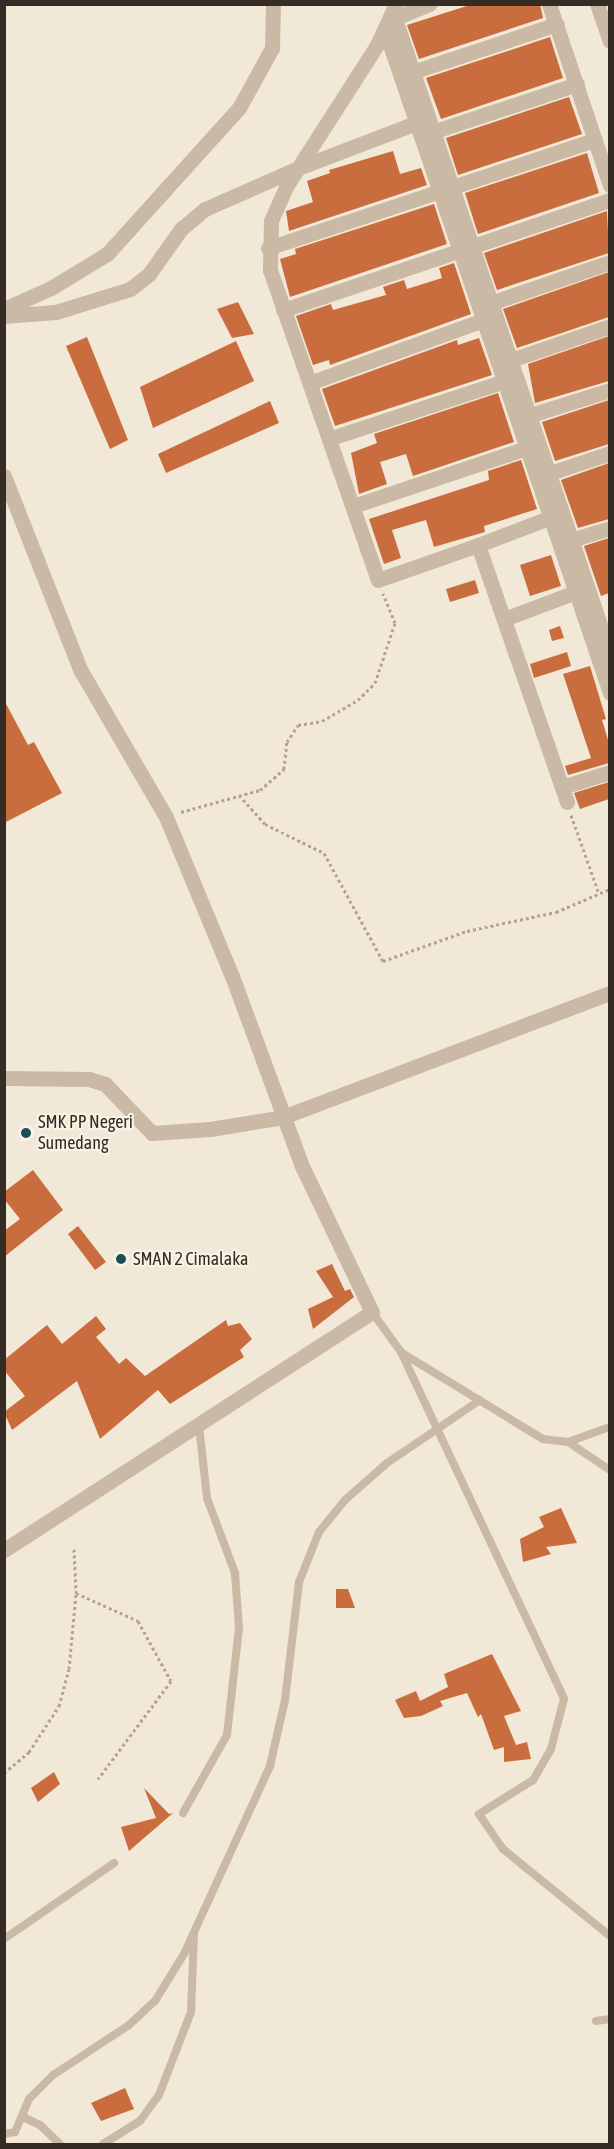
<!DOCTYPE html>
<html>
<head>
<meta charset="utf-8">
<style>
	body { margin:0 }
	#map { position:relative; width:614px; height:2149px; overflow:hidden; background:#f2e8d8; font-family:"Asap Condensed",sans-serif }
	div>[style] { position:absolute }
	[style*='--x'] { left:calc(var(--x)*1px); top:calc(var(--y)*1px); width:calc(var(--w)*1px); rotate:calc(var(--a)*1deg) }
	.building>* { inset:0; background:#ca6d3e }
	.path>* { height:3px; margin-top:-1.5px; transform-origin:0; background:repeating-linear-gradient(90deg,#b6a38e 0 3px,transparent 0 6px) }
	.service>* { height:8px; margin:-4px; padding:0 4px; transform-origin:4px; border-radius:4px; background:#cab9a4 }
	.minor>* { height:15px; margin:-7.5px; padding:0 7.5px; transform-origin:7.5px; border-radius:7.5px; background:#cab9a4 }
	.dots>* { width:16px; height:16px; translate:-50% -50%; box-sizing:border-box; border:3px solid #faf2e4; border-radius:50% }
	span { translate:-50% -50%; white-space:nowrap; text-align:center; line-height:1.15; -webkit-text-stroke:4.5px #faf2e4; paint-order:stroke }
	.poi-label { font-size:18px; color:#352c26 }
	.left { translate:0 -50%; text-align:left }
	.frame { position:absolute; inset:0; border:6px solid #352c26; pointer-events:none }
</style>
</head>
<body>
<div id="map">
	<div class="building">
		<i style="clip-path:polygon(473px 4px,540px 4px,543px 18px,419px 59px,407px 25px)"></i>
		<i style="clip-path:polygon(550px 37px,563px 78px,441px 119px,426px 78px)"></i>
		<i style="clip-path:polygon(569px 97px,582px 134px,458px 175px,446px 138px)"></i>
		<i style="clip-path:polygon(393px 151px,400px 174px,421px 168px,427px 185px,289px 231px,286px 211px,313px 202px,307px 181px,330px 173px,329px 170px)"></i>
		<i style="clip-path:polygon(587px 153px,599px 193px,478px 234px,465px 193px)"></i>
		<i style="clip-path:polygon(434px 204px,447px 244px,290px 297px,280px 259px,296px 254px,295px 249px)"></i>
		<i style="clip-path:polygon(607px 211px,609px 253px,497px 290px,484px 253px)"></i>
		<i style="clip-path:polygon(454px 263px,471px 314px,330px 365px,329px 360px,313px 365px,296px 316px,331px 304px,333px 310px,386px 295px,383px 287px,404px 280px,407px 289px,442px 278px,439px 268px)"></i>
		<i style="clip-path:polygon(609px 272px,609px 317px,517px 348px,503px 309px)"></i>
		<i style="clip-path:polygon(238px 302px,254px 334px,232px 338px,217px 309px)"></i>
		<i style="clip-path:polygon(609px 336px,609px 381px,535px 403px,528px 364px)"></i>
		<i style="clip-path:polygon(87px 337px,128px 440px,110px 449px,66px 346px)"></i>
		<i style="clip-path:polygon(479px 338px,492px 375px,335px 426px,322px 389px,457px 340px,458px 345px)"></i>
		<i style="clip-path:polygon(236px 341px,254px 381px,153px 428px,140px 387px)"></i>
		<i style="clip-path:polygon(498px 393px,514px 442px,413px 476px,406px 454px,380px 462px,387px 484px,359px 494px,351px 453px,377px 443px,374px 434px)"></i>
		<i style="clip-path:polygon(609px 400px,609px 444px,555px 461px,542px 422px)"></i>
		<i style="clip-path:polygon(270px 401px,279px 423px,166px 473px,158px 454px)"></i>
		<i style="clip-path:polygon(521px 460px,537px 509px,484px 526px,485px 532px,434px 547px,426px 520px,392px 530px,401px 558px,384px 564px,369px 519px,489px 480px,488px 471px)"></i>
		<i style="clip-path:polygon(609px 463px,609px 519px,578px 528px,561px 480px)"></i>
		<i style="clip-path:polygon(609px 538px,609px 593px,601px 596px,584px 546px)"></i>
		<i style="clip-path:polygon(551px 555px,561px 586px,530px 596px,520px 565px)"></i>
		<i style="clip-path:polygon(475px 580px,479px 593px,450px 602px,446px 589px)"></i>
		<i style="clip-path:polygon(560px 626px,564px 638px,552px 641px,549px 630px)"></i>
		<i style="clip-path:polygon(567px 652px,571px 666px,534px 678px,530px 664px)"></i>
		<i style="clip-path:polygon(590px 666px,606px 719px,602px 720px,609px 743px,609px 763px,568px 775px,565px 766px,591px 758px,563px 674px)"></i>
		<i style="clip-path:polygon(4px 700px,28px 745px,34px 742px,62px 793px,4px 823px)"></i>
		<i style="clip-path:polygon(609px 782px,609px 799px,580px 809px,574px 793px)"></i>
		<i style="clip-path:polygon(33px 1170px,63px 1210px,4px 1257px,4px 1231px,20px 1219px,4px 1199px,4px 1192px)"></i>
		<i style="clip-path:polygon(78px 1226px,106px 1262px,95px 1270px,68px 1234px)"></i>
		<i style="clip-path:polygon(332px 1264px,345px 1291px,350px 1289px,354px 1297px,313px 1329px,308px 1309px,333px 1297px,316px 1271px)"></i>
		<i style="clip-path:polygon(96px 1316px,106px 1329px,96px 1337px,119px 1364px,126px 1358px,145px 1376px,226px 1320px,228px 1326px,240px 1323px,252px 1339px,240px 1350px,244px 1357px,170px 1404px,158px 1390px,100px 1439px,77px 1381px,12px 1430px,4px 1412px,25px 1396px,4px 1370px,4px 1360px,47px 1325px,62px 1344px)"></i>
		<i style="clip-path:polygon(561px 1508px,577px 1543px,546px 1547px,551px 1554px,523px 1562px,520px 1539px,544px 1527px,539px 1517px)"></i>
		<i style="clip-path:polygon(336px 1589px,348px 1589px,355px 1608px,336px 1608px)"></i>
		<i style="clip-path:polygon(492px 1654px,521px 1711px,504px 1716px,516px 1745px,527px 1742px,531px 1759px,504px 1762px,504px 1747px,494px 1750px,481px 1714px,478px 1717px,467px 1693px,440px 1701px,443px 1706px,421px 1716px,404px 1718px,395px 1700px,416px 1691px,420px 1701px,448px 1687px,444px 1674px)"></i>
		<i style="clip-path:polygon(54px 1772px,60px 1784px,38px 1802px,31px 1788px)"></i>
		<i style="clip-path:polygon(144px 1788px,169px 1814px,173px 1813px,129px 1851px,121px 1827px,156px 1818px)"></i>
		<i style="clip-path:polygon(125px 2088px,134px 2109px,101px 2121px,91px 2103px)"></i>
	</div>
	<div class="path">
		<i style="--x:239;--y:795;--w:39;--a:48"></i>
		<i style="--x:265;--y:824;--w:66;--a:26.2"></i>
		<i style="--x:324;--y:853;--w:123;--a:61.4"></i>
		<i style="--x:383;--y:961;--w:89;--a:-19.7"></i>
		<i style="--x:467;--y:931;--w:91;--a:-12.1"></i>
		<i style="--x:556;--y:912;--w:59;--a:-23.1"></i>
		<i style="--x:181;--y:812;--w:82;--a:-15.6"></i>
		<i style="--x:260;--y:790;--w:32;--a:-41"></i>
		<i style="--x:284;--y:769;--w:27;--a:-84"></i>
		<i style="--x:287;--y:742;--w:20;--a:-57"></i>
		<i style="--x:298;--y:725;--w:24;--a:-9"></i>
		<i style="--x:322;--y:721;--w:42;--a:-30.3"></i>
		<i style="--x:358;--y:700;--w:24;--a:-45"></i>
		<i style="--x:375;--y:683;--w:63;--a:-71.6"></i>
		<i style="--x:395;--y:623;--w:32;--a:-112"></i>
		<i style="--x:571;--y:815;--w:81;--a:70.4"></i>
		<i style="--x:74;--y:1549;--w:44;--a:87.4"></i>
		<i style="--x:76;--y:1593;--w:68;--a:24.3"></i>
		<i style="--x:138;--y:1621;--w:68;--a:61.2"></i>
		<i style="--x:171;--y:1681;--w:122;--a:126.7"></i>
		<i style="--x:4;--y:1773;--w:33;--a:-40"></i>
		<i style="--x:29;--y:1752;--w:55;--a:-56.9"></i>
		<i style="--x:59;--y:1706;--w:38;--a:-75"></i>
		<i style="--x:69;--y:1669;--w:76;--a:-84.7"></i>
	</div>
	<div class="service">
		<i style="--x:372;--y:1312;--w:49;--a:54.1"></i>
		<i style="--x:401;--y:1352;--w:383;--a:64.8"></i>
		<i style="--x:564;--y:1699;--w:52;--a:104.6"></i>
		<i style="--x:551;--y:1749;--w:36;--a:120"></i>
		<i style="--x:533;--y:1780;--w:64;--a:147.8"></i>
		<i style="--x:479;--y:1814;--w:42;--a:55.6"></i>
		<i style="--x:503;--y:1849;--w:138;--a:39.1"></i>
		<i style="--x:402;--y:1353;--w:165;--a:31.4"></i>
		<i style="--x:543;--y:1439;--w:25;--a:7"></i>
		<i style="--x:568;--y:1442;--w:45;--a:-19.7"></i>
		<i style="--x:568;--y:1442;--w:50;--a:33.7"></i>
		<i style="--x:183;--y:1813;--w:90;--a:-60.6"></i>
		<i style="--x:227;--y:1735;--w:108;--a:-83.6"></i>
		<i style="--x:239;--y:1628;--w:55;--a:-94.2"></i>
		<i style="--x:235;--y:1573;--w:80;--a:-110.5"></i>
		<i style="--x:207;--y:1498;--w:73;--a:-96.3"></i>
		<i style="--x:4;--y:1939;--w:134;--a:-34.6"></i>
		<i style="--x:596;--y:2021;--w:14;--a:-8"></i>
		<i style="--x:23;--y:2117;--w:19;--a:25"></i>
		<i style="--x:40;--y:2125;--w:28;--a:44"></i>
		<i style="--x:4;--y:2134;--w:11;--a:-10"></i>
		<i style="--x:15;--y:2132;--w:36;--a:-67"></i>
		<i style="--x:29;--y:2099;--w:34;--a:-45"></i>
		<i style="--x:53;--y:2075;--w:91;--a:-33.3"></i>
		<i style="--x:129;--y:2025;--w:35;--a:-43"></i>
		<i style="--x:155;--y:2001;--w:55;--a:-58.3"></i>
		<i style="--x:184;--y:1954;--w:207;--a:-65.4"></i>
		<i style="--x:270;--y:1766;--w:68;--a:-77.2"></i>
		<i style="--x:285;--y:1700;--w:119;--a:-83.2"></i>
		<i style="--x:299;--y:1582;--w:54;--a:-68.2"></i>
		<i style="--x:319;--y:1532;--w:41;--a:-50.9"></i>
		<i style="--x:345;--y:1500;--w:56;--a:-41.4"></i>
		<i style="--x:387;--y:1463;--w:112;--a:-34.1"></i>
		<i style="--x:103;--y:2144;--w:44;--a:-31.9"></i>
		<i style="--x:140;--y:2121;--w:32;--a:-54"></i>
		<i style="--x:159;--y:2095;--w:89;--a:-68.9"></i>
		<i style="--x:191;--y:2012;--w:77;--a:-87.8"></i>
	</div>
	<div class="minor">
		<i style="--x:396;--y:4;--w:45;--a:114.9"></i>
		<i style="--x:377;--y:45;--w:169;--a:122.7"></i>
		<i style="--x:286;--y:187;--w:37;--a:114"></i>
		<i style="--x:271;--y:221;--w:49;--a:91.2"></i>
		<i style="--x:270;--y:270;--w:328;--a:70.8"></i>
		<i style="--x:378;--y:580;--w:106;--a:-19.3"></i>
		<i style="--x:478;--y:545;--w:272;--a:70.9"></i>
		<i style="--x:549;--y:4;--w:191;--a:71.4"></i>
		<i style="--x:597;--y:4;--w:39;--a:71"></i>
		<i style="--x:393;--y:13;--w:677;--a:71.3"></i>
		<i style="--x:395;--y:18;--w:37;--a:-22"></i>
		<i style="--x:385;--y:30;--w:700;--a:71.25"></i>
		<i style="--x:403;--y:75;--w:162;--a:-18.3"></i>
		<i style="--x:426;--y:134;--w:159;--a:-18.3"></i>
		<i style="--x:268;--y:248;--w:344;--a:-18.3"></i>
		<i style="--x:482;--y:306;--w:135;--a:-19"></i>
		<i style="--x:4;--y:309;--w:51;--a:-24.1"></i>
		<i style="--x:51;--y:288;--w:66;--a:-31.3"></i>
		<i style="--x:107;--y:254;--w:197;--a:-47.9"></i>
		<i style="--x:239;--y:108;--w:68;--a:-61.2"></i>
		<i style="--x:272;--y:48;--w:44;--a:-88.7"></i>
		<i style="--x:283;--y:310;--w:345;--a:-18.6"></i>
		<i style="--x:4;--y:316;--w:52;--a:-4.4"></i>
		<i style="--x:56;--y:312;--w:77;--a:-17.3"></i>
		<i style="--x:130;--y:289;--w:24;--a:-38"></i>
		<i style="--x:149;--y:274;--w:55;--a:-54.6"></i>
		<i style="--x:181;--y:229;--w:31;--a:-40"></i>
		<i style="--x:205;--y:209;--w:102;--a:-23.8"></i>
		<i style="--x:298;--y:168;--w:137;--a:-20.9"></i>
		<i style="--x:502;--y:363;--w:114;--a:-18.9"></i>
		<i style="--x:312;--y:382;--w:191;--a:-19.9"></i>
		<i style="--x:521;--y:418;--w:93;--a:-17.5"></i>
		<i style="--x:331;--y:438;--w:192;--a:-18.2"></i>
		<i style="--x:4;--y:476;--w:210;--a:68.5"></i>
		<i style="--x:81;--y:671;--w:169;--a:59.8"></i>
		<i style="--x:166;--y:817;--w:172;--a:67.5"></i>
		<i style="--x:232;--y:976;--w:200;--a:69.8"></i>
		<i style="--x:301;--y:1164;--w:164;--a:64.4"></i>
		<i style="--x:372;--y:1312;--w:438;--a:147.1"></i>
		<i style="--x:541;--y:476;--w:73;--a:-18.4"></i>
		<i style="--x:353;--y:506;--w:192;--a:-18.5"></i>
		<i style="--x:561;--y:543;--w:51;--a:-17"></i>
		<i style="--x:478;--y:545;--w:87;--a:-20.9"></i>
		<i style="--x:504;--y:619;--w:85;--a:-20.6"></i>
		<i style="--x:562;--y:787;--w:50;--a:-17.4"></i>
		<i style="--x:4;--y:1078;--w:85;--a:0.7"></i>
		<i style="--x:89;--y:1079;--w:17;--a:17"></i>
		<i style="--x:105;--y:1084;--w:68;--a:46.2"></i>
		<i style="--x:152;--y:1133;--w:58;--a:-3.9"></i>
		<i style="--x:210;--y:1129;--w:74;--a:-9.3"></i>
		<i style="--x:283;--y:1117;--w:350;--a:-20.8"></i>
	</div>
	<div class="dots">
		<i style="left:26px;top:1133px;background:#1a4e58"></i>
		<i style="left:121px;top:1259px;background:#1a4e58"></i>
	</div>
	<div class="poi-label">
		<span class="left" style="left:38px;top:1133px">SMK PP Negeri<br>Sumedang</span>
		<span class="left" style="left:133px;top:1259px">SMAN 2 Cimalaka</span>
	</div>
	<div class="frame"></div>
</div>
</body>
</html>
